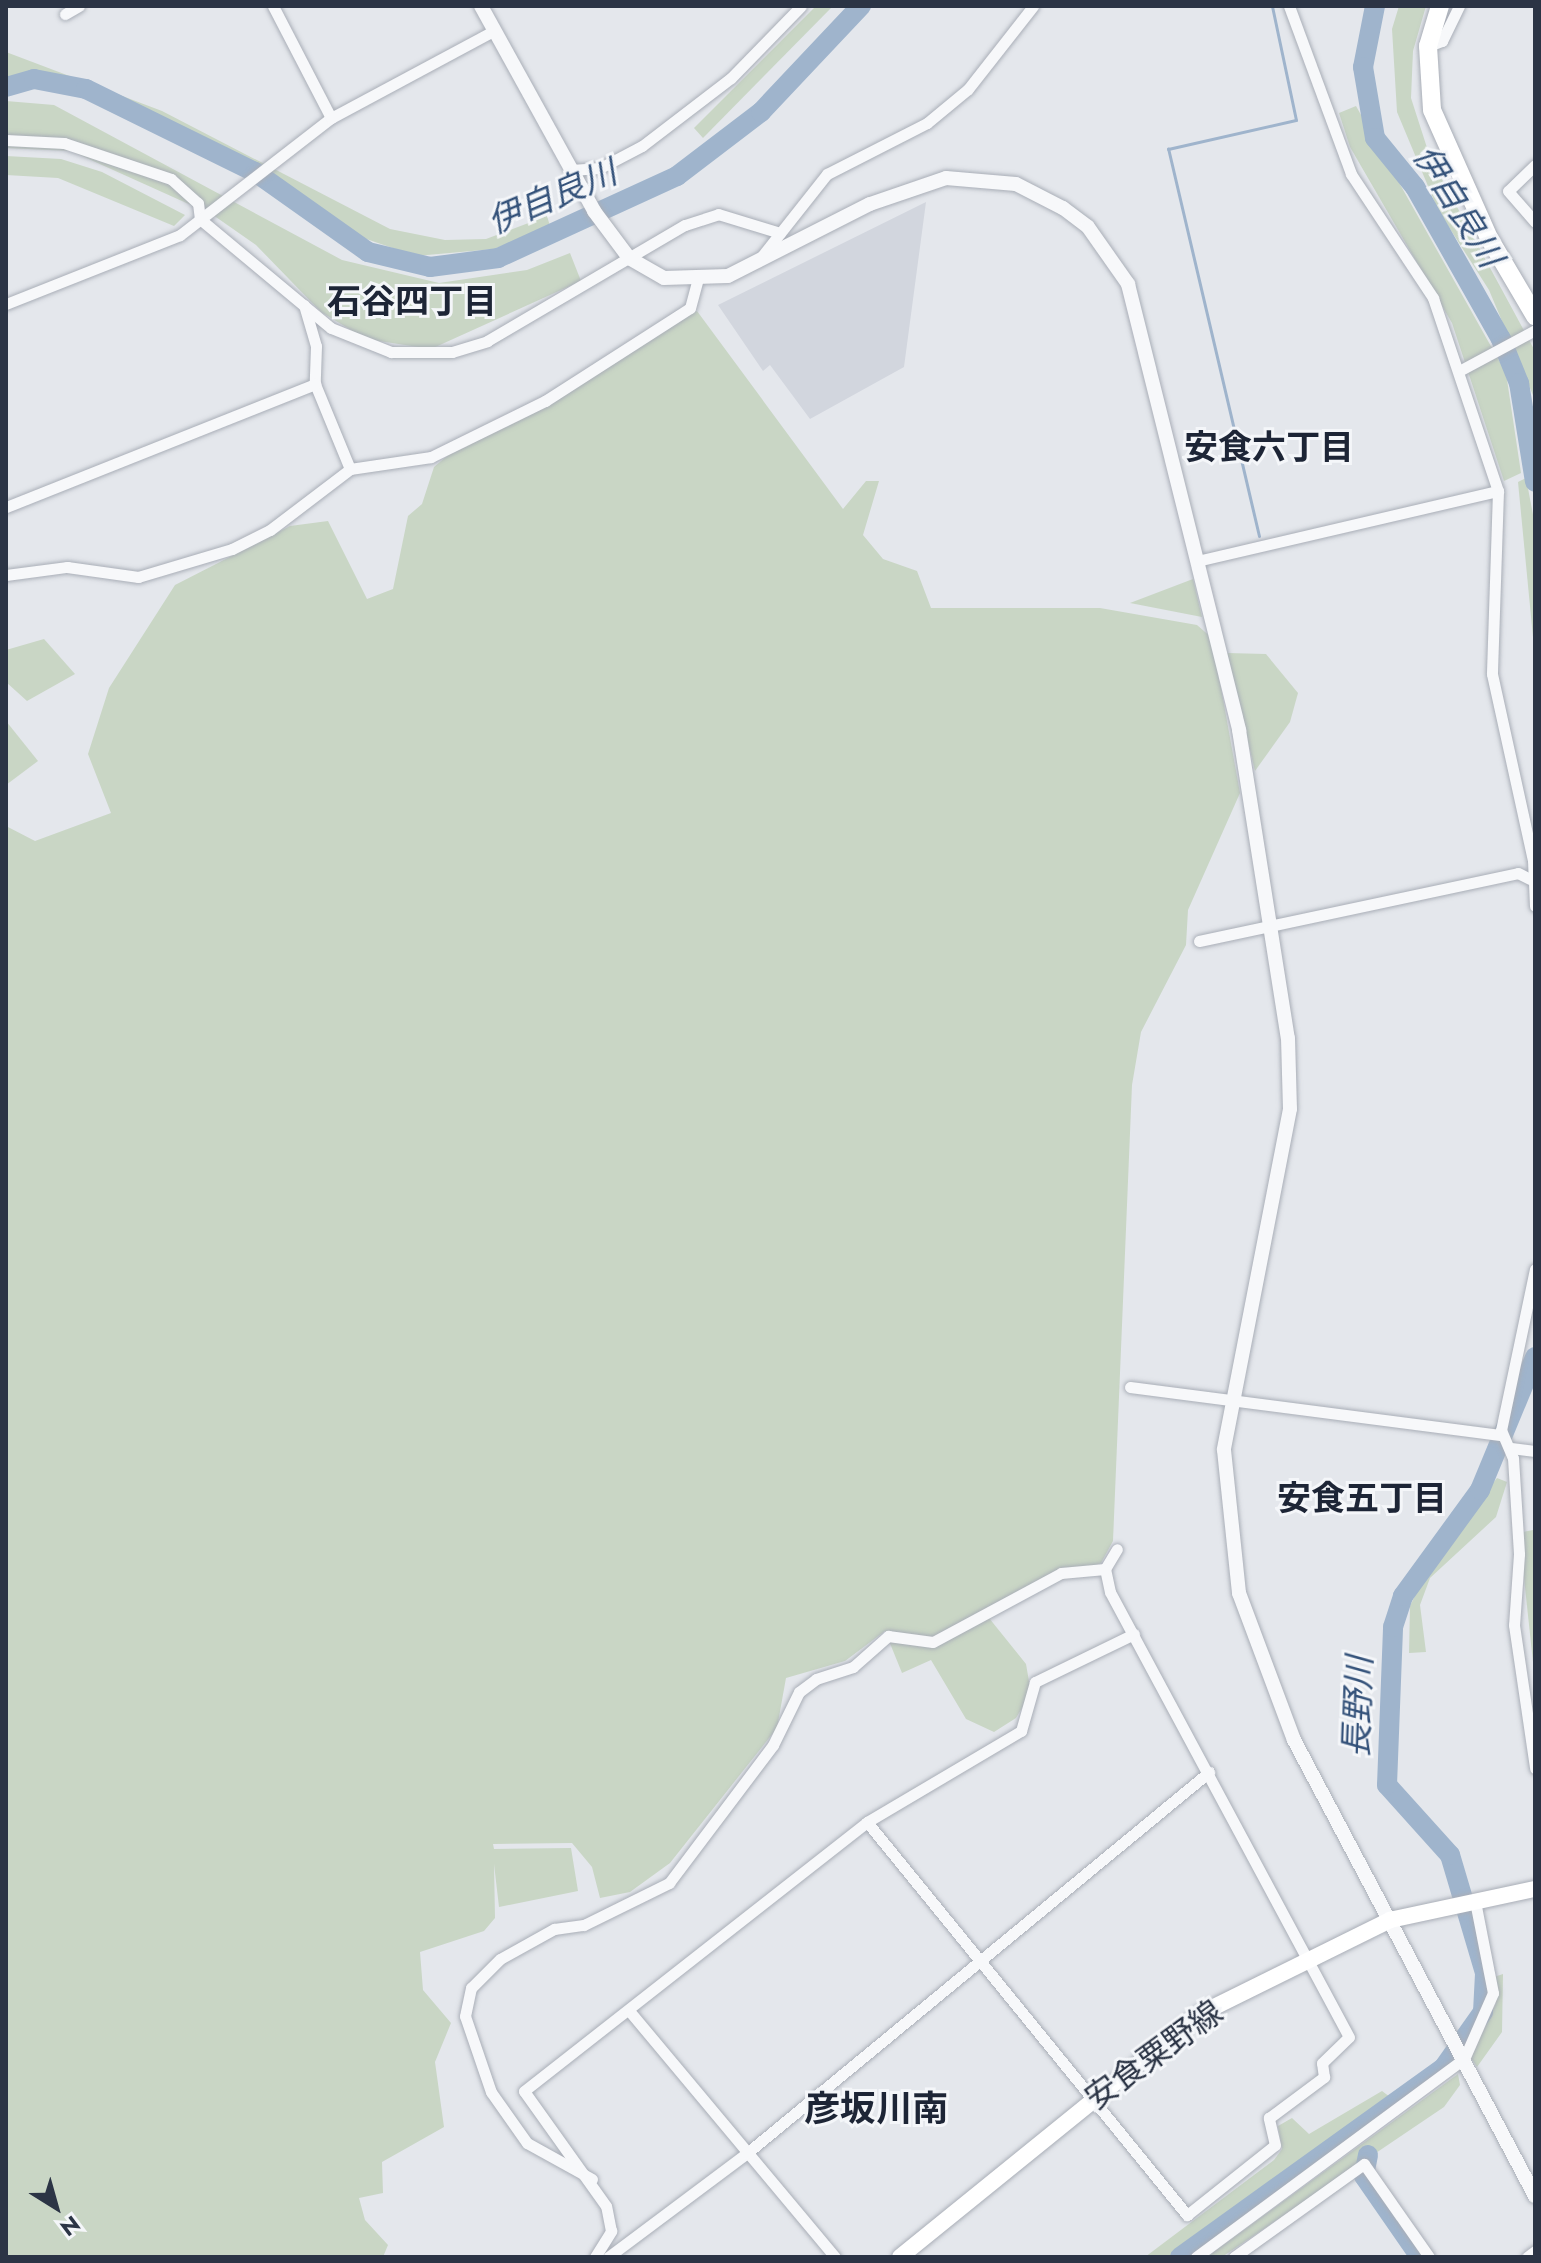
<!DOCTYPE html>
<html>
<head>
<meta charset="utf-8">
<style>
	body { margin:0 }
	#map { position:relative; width:1541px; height:2263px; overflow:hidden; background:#e4e7ec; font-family:Jost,"Noto Sans JP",sans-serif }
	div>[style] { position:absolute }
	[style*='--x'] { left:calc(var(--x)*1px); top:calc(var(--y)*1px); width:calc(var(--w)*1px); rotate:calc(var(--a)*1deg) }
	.built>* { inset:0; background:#d2d6de }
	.green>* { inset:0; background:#c9d6c5 }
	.stream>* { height:3px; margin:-1.5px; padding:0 1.5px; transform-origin:1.5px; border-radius:1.5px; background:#9fb4cc }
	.river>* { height:20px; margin:-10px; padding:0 10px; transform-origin:10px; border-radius:10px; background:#9fb4cc }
	.roads { filter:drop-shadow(0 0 2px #a9aeb7) drop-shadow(0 0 2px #a9aeb7) }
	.minor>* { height:11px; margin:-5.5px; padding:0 5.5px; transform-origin:5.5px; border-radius:5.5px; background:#f7f8fa }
	.tertiary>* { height:14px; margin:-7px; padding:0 7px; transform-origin:7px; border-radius:7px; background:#f7f8fa }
	.secondary>* { height:16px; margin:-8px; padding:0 8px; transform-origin:8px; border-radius:8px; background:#fff }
	.primary>* { height:18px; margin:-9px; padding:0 9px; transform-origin:9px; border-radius:9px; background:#fff }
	span { translate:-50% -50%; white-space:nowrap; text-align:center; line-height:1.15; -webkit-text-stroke:6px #f4f6f9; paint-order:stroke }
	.street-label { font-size:32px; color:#2b3445 }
	.water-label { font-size:34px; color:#34527a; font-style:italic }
	.neighbourhood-label { font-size:34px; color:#1d2536; font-weight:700 }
	.quarter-label { font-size:36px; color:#1d2536; font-weight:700 }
	.frame { position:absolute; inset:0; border:8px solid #2b3445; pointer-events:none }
	.north { position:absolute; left:16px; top:2167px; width:80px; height:80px; -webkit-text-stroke:6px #f4f6f9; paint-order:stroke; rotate:143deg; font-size:22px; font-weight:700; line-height:32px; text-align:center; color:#2b3445 }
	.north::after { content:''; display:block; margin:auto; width:28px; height:36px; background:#2b3445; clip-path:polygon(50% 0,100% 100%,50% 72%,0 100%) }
</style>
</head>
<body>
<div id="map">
	<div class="built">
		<i style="clip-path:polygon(926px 202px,904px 367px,810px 419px,770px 365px,763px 371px,718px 305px)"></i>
	</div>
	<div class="green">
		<i style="clip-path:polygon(816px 6px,833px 6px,703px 138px,694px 128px)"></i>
		<i style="clip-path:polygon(1399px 6px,1426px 6px,1413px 51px,1411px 98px,1430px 157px,1535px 351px,1535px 400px,1489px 290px,1438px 210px,1397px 112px,1392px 29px)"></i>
		<i style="clip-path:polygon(6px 52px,162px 111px,390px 229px,445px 240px,486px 239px,547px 216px,550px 226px,494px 249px,416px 256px,343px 231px,188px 137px,58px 86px,6px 78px)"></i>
		<i style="clip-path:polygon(6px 101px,54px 105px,342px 260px,439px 283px,527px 270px,570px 253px,581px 281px,431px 349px,366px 339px,321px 312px,256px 245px,213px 215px,71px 151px,6px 148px)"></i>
		<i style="clip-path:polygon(1356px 106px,1506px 373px,1521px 473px,1504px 481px,1452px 323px,1350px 147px,1339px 113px)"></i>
		<i style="clip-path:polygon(6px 156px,61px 159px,102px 172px,185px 215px,174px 226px,58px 178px,6px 175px)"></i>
		<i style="clip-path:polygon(697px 311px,843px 509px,866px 481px,879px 481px,863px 535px,883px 559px,917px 571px,931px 608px,1100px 608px,1197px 625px,1212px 638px,1240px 793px,1188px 910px,1186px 945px,1141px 1032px,1132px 1085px,1113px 1541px,1101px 1563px,985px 1613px,1026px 1664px,1031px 1693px,1016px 1718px,994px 1732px,966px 1719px,931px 1660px,902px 1673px,885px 1631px,845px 1661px,786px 1678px,777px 1728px,670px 1863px,630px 1892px,600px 1898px,592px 1867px,572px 1843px,493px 1844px,494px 1849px,571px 1848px,578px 1891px,499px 1907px,494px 1864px,495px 1918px,484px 1931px,420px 1952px,423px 1990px,451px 2023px,435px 2062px,444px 2127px,382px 2162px,383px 2193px,359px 2198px,365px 2220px,388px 2245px,383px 2257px,6px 2257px,6px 826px,35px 841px,111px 813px,88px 754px,109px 688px,175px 585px,290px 526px,328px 521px,367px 599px,393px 589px,408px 516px,422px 504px,434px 467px,466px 440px)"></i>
		<i style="clip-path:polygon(1526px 478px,1535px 525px,1535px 658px,1518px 482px)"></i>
		<i style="clip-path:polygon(1193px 579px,1202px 617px,1130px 603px)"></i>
		<i style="clip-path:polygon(44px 639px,75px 674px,27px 701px,6px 682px,6px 650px)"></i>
		<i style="clip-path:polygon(1227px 653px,1266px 654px,1298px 693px,1290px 722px,1255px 771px)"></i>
		<i style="clip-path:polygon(6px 721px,38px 761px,6px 785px)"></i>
		<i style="clip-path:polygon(1497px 1478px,1507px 1482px,1496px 1517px,1430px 1578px,1420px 1605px,1426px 1652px,1409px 1653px,1410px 1606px,1430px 1565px)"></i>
		<i style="clip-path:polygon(1533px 1530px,1535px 1591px,1535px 1681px,1524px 1578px,1523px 1532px)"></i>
		<i style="clip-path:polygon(1503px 1974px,1502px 2032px,1477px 2067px,1471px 2058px,1496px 2003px,1494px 1977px)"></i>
		<i style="clip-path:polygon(1458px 2074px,1460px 2085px,1444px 2107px,1222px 2257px,1207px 2257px)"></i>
		<i style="clip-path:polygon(1382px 2091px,1394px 2100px,1177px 2257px,1145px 2257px,1274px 2160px,1282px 2149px,1278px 2126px,1292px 2118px,1309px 2134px)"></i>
	</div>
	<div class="stream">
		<i style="--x:1259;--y:536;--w:398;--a:-103.2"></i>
		<i style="--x:1168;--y:149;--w:131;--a:-12.8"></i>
		<i style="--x:1296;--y:120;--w:116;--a:-101.9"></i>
	</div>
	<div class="river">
		<i style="--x:1375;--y:6;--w:62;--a:101.1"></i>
		<i style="--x:1363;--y:67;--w:72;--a:80.4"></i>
		<i style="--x:1375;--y:138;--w:63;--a:50.8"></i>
		<i style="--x:1415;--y:187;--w:175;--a:60.5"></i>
		<i style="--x:1501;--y:339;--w:48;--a:67.8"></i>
		<i style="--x:1519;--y:383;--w:100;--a:80.8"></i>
		<i style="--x:6;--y:87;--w:29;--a:-16"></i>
		<i style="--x:34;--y:79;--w:53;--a:10.9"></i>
		<i style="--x:86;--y:89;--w:188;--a:26.2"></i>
		<i style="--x:255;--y:172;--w:138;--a:35.3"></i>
		<i style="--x:368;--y:252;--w:64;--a:13.6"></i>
		<i style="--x:430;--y:267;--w:69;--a:-7.5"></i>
		<i style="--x:498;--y:258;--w:197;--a:-24.6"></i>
		<i style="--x:677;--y:176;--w:106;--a:-37.3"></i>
		<i style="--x:761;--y:112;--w:146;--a:-46.7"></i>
		<i style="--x:1368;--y:2155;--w:21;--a:101"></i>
		<i style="--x:1364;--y:2176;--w:98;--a:55.3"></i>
		<i style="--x:1180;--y:2257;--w:325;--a:-35.7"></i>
		<i style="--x:1444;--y:2067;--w:67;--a:-54.7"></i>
		<i style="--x:1483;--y:2012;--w:39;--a:-87"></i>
		<i style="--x:1485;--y:1973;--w:123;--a:-106.5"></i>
		<i style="--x:1450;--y:1855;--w:94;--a:-132"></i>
		<i style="--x:1387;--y:1785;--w:158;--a:-87.8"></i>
		<i style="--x:1393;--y:1627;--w:33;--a:-72"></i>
		<i style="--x:1403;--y:1596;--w:131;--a:-54"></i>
		<i style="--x:1480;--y:1490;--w:144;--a:-67.5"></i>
	</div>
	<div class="roads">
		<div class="minor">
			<i style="--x:273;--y:6;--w:126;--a:62.6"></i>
			<i style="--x:1289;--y:6;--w:179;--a:69.7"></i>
			<i style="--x:1351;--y:174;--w:149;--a:56.5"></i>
			<i style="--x:1433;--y:298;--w:204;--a:71.4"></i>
			<i style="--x:1498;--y:491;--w:183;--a:91.9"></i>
			<i style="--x:1492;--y:674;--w:190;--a:77.6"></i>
			<i style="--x:1533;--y:860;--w:46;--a:87.5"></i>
			<i style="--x:65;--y:14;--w:16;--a:-30"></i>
			<i style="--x:1428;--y:46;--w:15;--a:-20"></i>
			<i style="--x:1442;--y:41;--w:39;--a:-64"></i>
			<i style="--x:6;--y:140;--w:58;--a:3"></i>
			<i style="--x:64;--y:143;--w:113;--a:18.6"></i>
			<i style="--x:171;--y:179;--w:36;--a:42"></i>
			<i style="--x:198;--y:203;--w:16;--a:83"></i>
			<i style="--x:200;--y:219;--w:170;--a:39.8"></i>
			<i style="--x:331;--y:328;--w:65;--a:21.8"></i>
			<i style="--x:391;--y:352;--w:61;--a:0"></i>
			<i style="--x:452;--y:352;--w:37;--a:-17"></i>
			<i style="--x:487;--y:341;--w:229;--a:-30.4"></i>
			<i style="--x:685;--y:225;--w:35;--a:-18"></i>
			<i style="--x:718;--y:214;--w:65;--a:17"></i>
			<i style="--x:1535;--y:165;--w:37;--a:136"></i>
			<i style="--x:1508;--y:191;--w:41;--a:48.9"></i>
			<i style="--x:571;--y:170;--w:29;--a:-4"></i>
			<i style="--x:600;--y:168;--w:47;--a:-27.6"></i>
			<i style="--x:642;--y:146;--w:112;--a:-37.4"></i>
			<i style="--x:731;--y:78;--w:100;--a:-45.8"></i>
			<i style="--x:758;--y:261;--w:111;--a:-51.6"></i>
			<i style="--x:827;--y:174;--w:112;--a:-27"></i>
			<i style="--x:927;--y:123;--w:53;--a:-39.7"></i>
			<i style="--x:968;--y:89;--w:105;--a:-51.9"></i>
			<i style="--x:6;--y:304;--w:187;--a:-21.6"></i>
			<i style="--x:180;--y:235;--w:191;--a:-37.8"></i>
			<i style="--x:331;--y:118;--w:186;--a:-28.2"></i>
			<i style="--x:304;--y:305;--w:43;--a:73.7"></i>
			<i style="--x:316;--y:346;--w:38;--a:92"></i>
			<i style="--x:315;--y:384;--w:92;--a:67.6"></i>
			<i style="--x:1459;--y:371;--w:86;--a:-28.3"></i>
			<i style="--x:6;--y:507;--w:333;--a:-21.7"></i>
			<i style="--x:1197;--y:561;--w:309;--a:-13.1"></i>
			<i style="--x:6;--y:575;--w:62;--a:-7.5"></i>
			<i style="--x:67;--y:567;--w:72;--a:8"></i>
			<i style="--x:138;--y:577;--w:98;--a:-16.6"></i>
			<i style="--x:232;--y:549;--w:42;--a:-26.6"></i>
			<i style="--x:270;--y:530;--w:101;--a:-37.3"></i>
			<i style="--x:350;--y:469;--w:82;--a:-8.4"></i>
			<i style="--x:431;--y:457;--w:127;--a:-26.2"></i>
			<i style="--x:545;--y:401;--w:172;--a:-32.7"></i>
			<i style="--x:690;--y:308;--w:28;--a:-75"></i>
			<i style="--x:1199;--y:941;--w:326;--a:-12"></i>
			<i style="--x:1518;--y:873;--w:13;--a:27"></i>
			<i style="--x:1535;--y:1269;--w:165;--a:101.9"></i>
			<i style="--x:1501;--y:1430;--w:30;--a:67"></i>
			<i style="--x:1513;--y:1458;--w:96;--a:86.4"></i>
			<i style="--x:1519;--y:1554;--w:71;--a:94"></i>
			<i style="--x:1514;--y:1625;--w:145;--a:81.6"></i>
			<i style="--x:1130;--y:1387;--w:375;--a:7.4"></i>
			<i style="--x:1511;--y:1448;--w:24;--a:7"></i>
			<i style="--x:867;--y:1822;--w:507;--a:50.85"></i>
			<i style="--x:1187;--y:2215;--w:112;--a:-38.5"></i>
			<i style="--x:1275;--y:2145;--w:28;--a:-103"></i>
			<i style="--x:1269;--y:2118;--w:69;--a:-36.7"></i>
			<i style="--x:1324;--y:2077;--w:14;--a:-98"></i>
			<i style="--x:1322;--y:2063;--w:37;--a:-44"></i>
			<i style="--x:1349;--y:2037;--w:505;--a:-118.24"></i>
			<i style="--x:1110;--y:1592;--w:24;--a:-102"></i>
			<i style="--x:1105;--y:1569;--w:23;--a:-59"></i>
			<i style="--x:631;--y:2013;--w:318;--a:50.1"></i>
			<i style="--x:592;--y:2179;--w:74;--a:-151"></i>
			<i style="--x:527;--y:2143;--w:62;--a:-125.2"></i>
			<i style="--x:491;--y:2092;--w:80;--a:-108.9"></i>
			<i style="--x:465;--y:2016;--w:29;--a:-78"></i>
			<i style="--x:471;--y:1988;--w:41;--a:-45"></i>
			<i style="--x:500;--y:1959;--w:62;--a:-29.1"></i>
			<i style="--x:554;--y:1929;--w:30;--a:-8"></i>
			<i style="--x:584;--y:1925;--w:95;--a:-26.3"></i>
			<i style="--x:669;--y:1883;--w:173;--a:-53"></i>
			<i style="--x:773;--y:1745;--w:59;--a:-63.9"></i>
			<i style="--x:799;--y:1692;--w:21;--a:-37"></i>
			<i style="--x:816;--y:1679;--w:39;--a:-18"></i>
			<i style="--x:853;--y:1667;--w:47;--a:-41.5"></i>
			<i style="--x:888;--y:1636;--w:45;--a:7.6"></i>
			<i style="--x:933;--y:1642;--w:145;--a:-28.3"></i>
			<i style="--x:1061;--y:1573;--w:44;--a:-5.2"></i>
			<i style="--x:595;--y:2257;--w:31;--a:-58"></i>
			<i style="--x:611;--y:2231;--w:25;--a:-101"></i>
			<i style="--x:606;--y:2206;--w:141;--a:-125.5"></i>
			<i style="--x:524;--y:2091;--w:436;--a:-38.1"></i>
			<i style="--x:867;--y:1822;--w:179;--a:-30.6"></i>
			<i style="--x:1021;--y:1731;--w:51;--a:-74.1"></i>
			<i style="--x:1035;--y:1682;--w:110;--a:-25.9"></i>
			<i style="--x:608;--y:2257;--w:174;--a:-36.8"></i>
			<i style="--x:747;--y:2153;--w:599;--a:-39.51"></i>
			<i style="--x:1196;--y:2257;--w:333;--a:-36.5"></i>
			<i style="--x:1464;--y:2059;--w:72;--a:-66.3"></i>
			<i style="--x:1493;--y:1993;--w:94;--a:-101.1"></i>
			<i style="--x:1234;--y:2257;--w:160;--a:-35.6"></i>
			<i style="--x:1364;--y:2164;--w:113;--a:55"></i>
			<i style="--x:1527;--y:2257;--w:10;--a:-37"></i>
		</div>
		<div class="tertiary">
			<i style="--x:481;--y:6;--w:234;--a:61.1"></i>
			<i style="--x:594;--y:211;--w:59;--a:53.3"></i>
			<i style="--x:629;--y:258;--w:40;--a:29.7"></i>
			<i style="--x:664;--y:278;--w:64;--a:-1.8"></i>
			<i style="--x:728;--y:276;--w:159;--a:-26.9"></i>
			<i style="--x:870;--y:204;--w:80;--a:-18.9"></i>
			<i style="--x:946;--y:178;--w:70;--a:4.9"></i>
			<i style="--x:1016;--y:184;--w:53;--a:27.1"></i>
			<i style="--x:1063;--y:208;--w:31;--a:37"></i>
			<i style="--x:1088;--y:227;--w:70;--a:54.9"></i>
			<i style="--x:1128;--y:284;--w:460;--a:76"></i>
			<i style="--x:1239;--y:730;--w:312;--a:81"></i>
			<i style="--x:1288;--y:1038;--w:71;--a:88.4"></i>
			<i style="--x:1290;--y:1109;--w:347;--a:101"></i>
			<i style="--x:1224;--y:1450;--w:144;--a:84"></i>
			<i style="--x:1239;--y:1593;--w:157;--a:69.5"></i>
			<i style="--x:1294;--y:1740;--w:516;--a:62.14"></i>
		</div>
		<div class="secondary">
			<i style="--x:900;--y:2257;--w:386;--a:-39"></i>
			<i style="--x:1200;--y:2014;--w:212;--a:-26.3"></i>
			<i style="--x:1390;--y:1920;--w:148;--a:-12.1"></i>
		</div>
		<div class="primary">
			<i style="--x:1440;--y:6;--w:42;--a:106.7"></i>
			<i style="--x:1428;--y:46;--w:64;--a:86.4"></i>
			<i style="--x:1432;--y:110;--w:140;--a:66"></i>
			<i style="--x:1489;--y:238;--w:91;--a:59.5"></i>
		</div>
	</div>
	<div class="street-label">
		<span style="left:1154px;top:2055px;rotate:-36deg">安食粟野線</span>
	</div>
	<div class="water-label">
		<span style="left:552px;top:197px;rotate:-23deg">伊自良川</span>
		<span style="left:1458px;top:206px;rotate:58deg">伊自良川</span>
		<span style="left:1358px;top:1707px;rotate:-88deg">長野川</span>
	</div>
	<div class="neighbourhood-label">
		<span style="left:412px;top:302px">石谷四丁目</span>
		<span style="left:1269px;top:448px">安食六丁目</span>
		<span style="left:1362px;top:1499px">安食五丁目</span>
	</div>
	<div class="quarter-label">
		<span style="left:876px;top:2109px">彦坂川南</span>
	</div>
	<div class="frame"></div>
	<div class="north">N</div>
</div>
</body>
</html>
